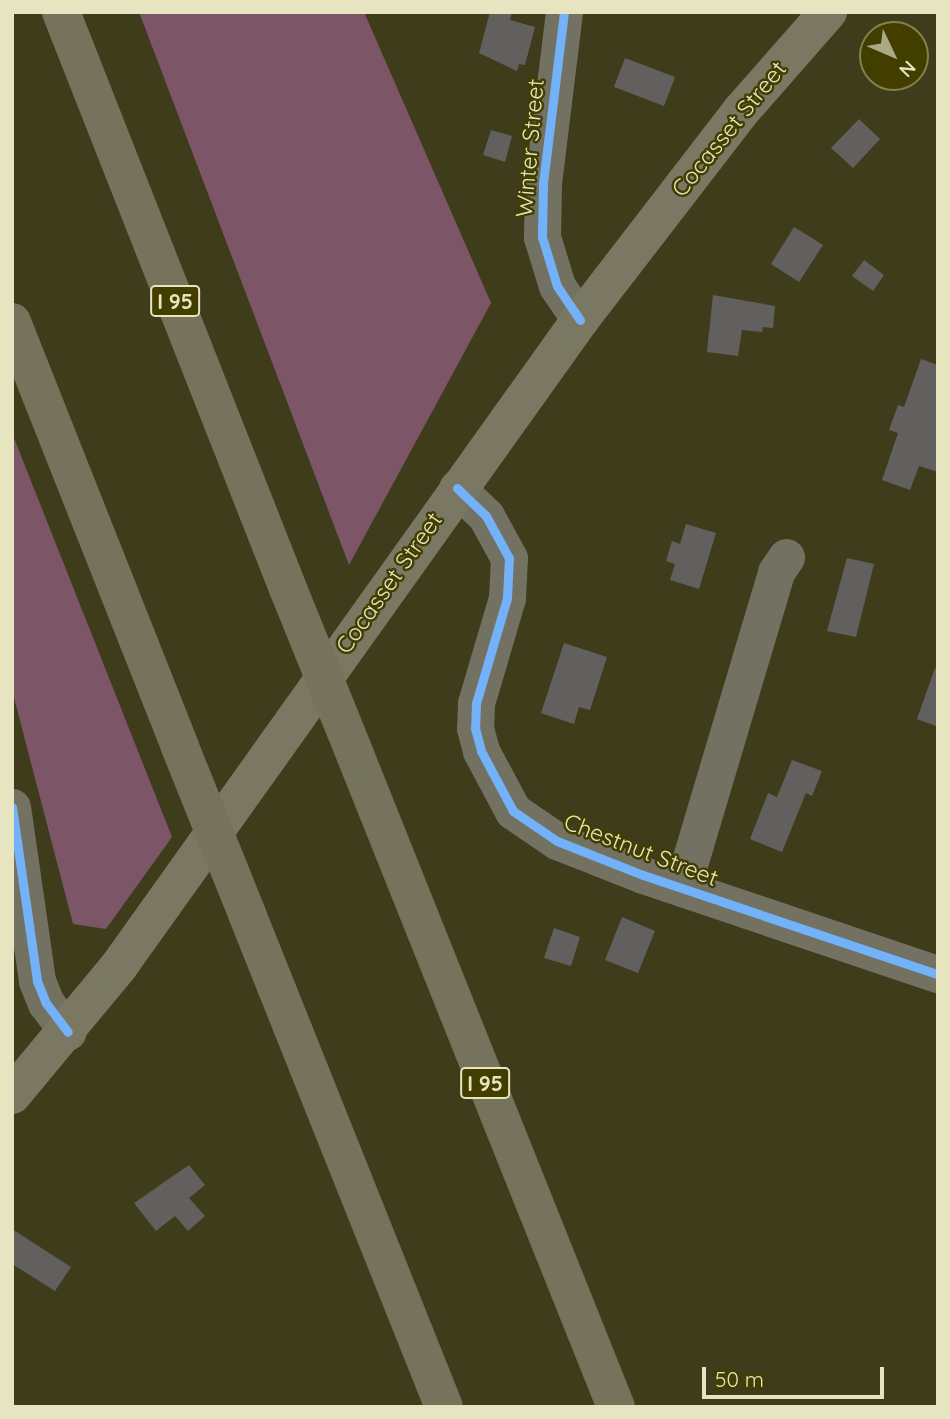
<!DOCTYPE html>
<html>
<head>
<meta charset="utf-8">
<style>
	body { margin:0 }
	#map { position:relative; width:950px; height:1419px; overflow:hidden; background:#3e3c1b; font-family:Quicksand,sans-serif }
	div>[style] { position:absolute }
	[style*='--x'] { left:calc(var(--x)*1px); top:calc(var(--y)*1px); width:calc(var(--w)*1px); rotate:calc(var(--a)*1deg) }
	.green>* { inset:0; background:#7c5566 }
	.building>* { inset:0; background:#62605e }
	.minor>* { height:37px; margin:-18.5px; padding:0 18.5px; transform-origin:18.5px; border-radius:18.5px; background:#737262 }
	.major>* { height:38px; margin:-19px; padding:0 19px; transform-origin:19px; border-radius:19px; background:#7a7862 }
	.highway>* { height:38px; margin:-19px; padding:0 19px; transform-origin:19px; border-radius:19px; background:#75735c }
	.highway-bridge>* { height:38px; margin:-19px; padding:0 19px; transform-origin:19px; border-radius:19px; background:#75735c }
	.cycleway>* { height:9px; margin:-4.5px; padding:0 4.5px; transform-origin:4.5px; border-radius:4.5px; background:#73b2f8 }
	span { translate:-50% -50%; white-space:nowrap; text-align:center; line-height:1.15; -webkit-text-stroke:5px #423e00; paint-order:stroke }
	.shield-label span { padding:2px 5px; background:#423e00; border:2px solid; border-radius:5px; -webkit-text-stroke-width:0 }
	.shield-label { font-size:21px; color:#e6e5c0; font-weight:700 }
	.street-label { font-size:23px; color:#e6e5c0 }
	.frame { position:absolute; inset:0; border:14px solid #e6e5c0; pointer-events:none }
	.north { position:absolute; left:859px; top:21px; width:70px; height:70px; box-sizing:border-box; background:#423e00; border:2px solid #84814d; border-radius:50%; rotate:134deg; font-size:19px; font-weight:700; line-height:28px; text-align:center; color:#e6e5c0 }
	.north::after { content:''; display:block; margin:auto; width:24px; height:32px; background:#abaa86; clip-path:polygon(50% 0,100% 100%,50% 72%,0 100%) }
	.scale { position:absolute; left:702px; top:1367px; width:182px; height:32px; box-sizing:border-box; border:4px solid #e6e5c0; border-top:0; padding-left:9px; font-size:21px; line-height:24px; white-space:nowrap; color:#e6e5c0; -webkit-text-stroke:5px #423e00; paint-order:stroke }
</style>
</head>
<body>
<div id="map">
	<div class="green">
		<i style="clip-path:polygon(139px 12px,364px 12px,491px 303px,349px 565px)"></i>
		<i style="clip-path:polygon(12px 433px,172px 837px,106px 929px,73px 924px,12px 690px)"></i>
	</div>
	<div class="building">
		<i style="clip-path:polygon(490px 12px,512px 12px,510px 20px,535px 27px,525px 65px,519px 64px,517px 71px,479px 53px)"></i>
		<i style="clip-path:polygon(625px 58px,675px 77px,664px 106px,614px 87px)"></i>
		<i style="clip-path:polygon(859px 119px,880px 139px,853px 168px,831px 148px)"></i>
		<i style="clip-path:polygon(491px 130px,512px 136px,505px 162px,483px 155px)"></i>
		<i style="clip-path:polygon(794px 227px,823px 245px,799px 282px,771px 264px)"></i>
		<i style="clip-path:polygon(864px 260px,884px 275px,873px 291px,852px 276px)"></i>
		<i style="clip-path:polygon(713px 295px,775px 306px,773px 328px,763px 327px,762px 332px,742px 330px,738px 356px,707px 352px)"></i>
		<i style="clip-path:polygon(921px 359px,938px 365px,938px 472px,919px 466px,910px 490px,882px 480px,898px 433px,889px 430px,898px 405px,904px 407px)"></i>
		<i style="clip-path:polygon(686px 524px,716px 533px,699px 589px,670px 580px,675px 564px,666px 561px,672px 541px,680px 544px)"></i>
		<i style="clip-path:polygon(847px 558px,874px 564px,856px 637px,827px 631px)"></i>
		<i style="clip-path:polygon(564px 643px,607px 657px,590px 710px,579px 707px,574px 724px,541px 713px)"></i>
		<i style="clip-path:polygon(935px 668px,938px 668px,938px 727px,917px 719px)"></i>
		<i style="clip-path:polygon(792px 760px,822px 771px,812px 796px,806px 793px,782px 852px,750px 839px,768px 793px,777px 797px)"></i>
		<i style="clip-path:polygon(622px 917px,655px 931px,638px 973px,605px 960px)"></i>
		<i style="clip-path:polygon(554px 928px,580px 937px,571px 966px,544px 958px)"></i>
		<i style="clip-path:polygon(189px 1165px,205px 1185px,189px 1198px,205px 1216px,188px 1231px,175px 1216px,156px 1231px,134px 1203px)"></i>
		<i style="clip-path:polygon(12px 1229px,71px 1267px,55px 1291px,12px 1264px)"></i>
	</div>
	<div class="minor">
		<i style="--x:564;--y:12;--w:173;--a:97"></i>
		<i style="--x:543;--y:184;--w:53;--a:91.1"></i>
		<i style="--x:542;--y:237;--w:51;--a:73"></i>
		<i style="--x:557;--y:286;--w:41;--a:55.9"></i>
		<i style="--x:457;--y:488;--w:40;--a:44"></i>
		<i style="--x:486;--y:516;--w:48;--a:61.3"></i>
		<i style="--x:509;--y:558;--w:40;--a:92.9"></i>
		<i style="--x:507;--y:598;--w:109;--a:106.4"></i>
		<i style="--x:476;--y:703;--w:25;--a:92"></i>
		<i style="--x:475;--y:728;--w:24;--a:75"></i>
		<i style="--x:481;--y:751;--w:68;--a:61.9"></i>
		<i style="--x:513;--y:811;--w:53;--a:34.3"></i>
		<i style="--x:557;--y:841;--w:92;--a:21.6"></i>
		<i style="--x:643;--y:875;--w:311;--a:18.6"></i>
		<i style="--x:12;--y:807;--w:176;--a:81.8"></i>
		<i style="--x:37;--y:981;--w:24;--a:68"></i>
		<i style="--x:46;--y:1003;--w:36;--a:53"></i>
		<i style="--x:682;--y:888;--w:330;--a:-73.4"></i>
		<i style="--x:776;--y:572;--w:18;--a:-56"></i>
	</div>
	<div class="major">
		<i style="--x:12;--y:1095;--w:168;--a:-50.3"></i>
		<i style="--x:119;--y:966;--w:794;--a:-54.49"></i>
		<i style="--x:580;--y:320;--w:264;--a:-52.4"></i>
		<i style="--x:741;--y:111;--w:132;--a:-48.7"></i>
	</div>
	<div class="highway">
		<i style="--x:61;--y:12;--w:622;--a:68.51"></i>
		<i style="--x:12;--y:322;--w:457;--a:68.4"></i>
		<i style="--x:356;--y:757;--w:700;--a:68.2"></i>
		<i style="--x:247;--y:914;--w:531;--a:68.22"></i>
	</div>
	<div class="highway-bridge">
		<i style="--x:289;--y:591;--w:179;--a:68"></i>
		<i style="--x:180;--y:747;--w:180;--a:68.1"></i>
	</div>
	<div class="cycleway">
		<i style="--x:564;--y:12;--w:173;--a:97"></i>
		<i style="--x:543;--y:184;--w:53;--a:91.1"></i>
		<i style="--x:542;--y:237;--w:51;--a:73"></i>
		<i style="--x:557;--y:286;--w:41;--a:55.9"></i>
		<i style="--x:457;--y:488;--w:40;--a:44"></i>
		<i style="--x:486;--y:516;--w:48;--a:61.3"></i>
		<i style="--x:509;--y:558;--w:40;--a:92.9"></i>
		<i style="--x:507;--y:598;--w:109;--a:106.4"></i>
		<i style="--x:476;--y:703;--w:25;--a:92"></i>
		<i style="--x:475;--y:728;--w:24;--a:75"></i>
		<i style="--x:481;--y:751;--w:68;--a:61.9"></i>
		<i style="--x:513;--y:811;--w:53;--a:34.3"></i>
		<i style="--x:557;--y:841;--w:92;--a:21.6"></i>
		<i style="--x:643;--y:875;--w:311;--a:18.6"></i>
		<i style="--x:12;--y:807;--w:176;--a:81.8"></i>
		<i style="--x:37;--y:981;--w:24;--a:68"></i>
		<i style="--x:46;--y:1003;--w:36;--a:53"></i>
	</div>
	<div class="shield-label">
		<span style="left:175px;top:301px">I 95</span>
		<span style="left:485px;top:1083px">I 95</span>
	</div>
	<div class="street-label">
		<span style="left:729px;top:129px;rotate:-51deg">Cocasset Street</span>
		<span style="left:530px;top:148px;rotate:-85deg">Winter Street</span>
		<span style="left:389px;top:583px;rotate:-55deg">Cocasset Street</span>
		<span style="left:641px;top:850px;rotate:21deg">Chestnut Street</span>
	</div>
	<div class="frame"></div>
	<div class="north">N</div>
	<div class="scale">50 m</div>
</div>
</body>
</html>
